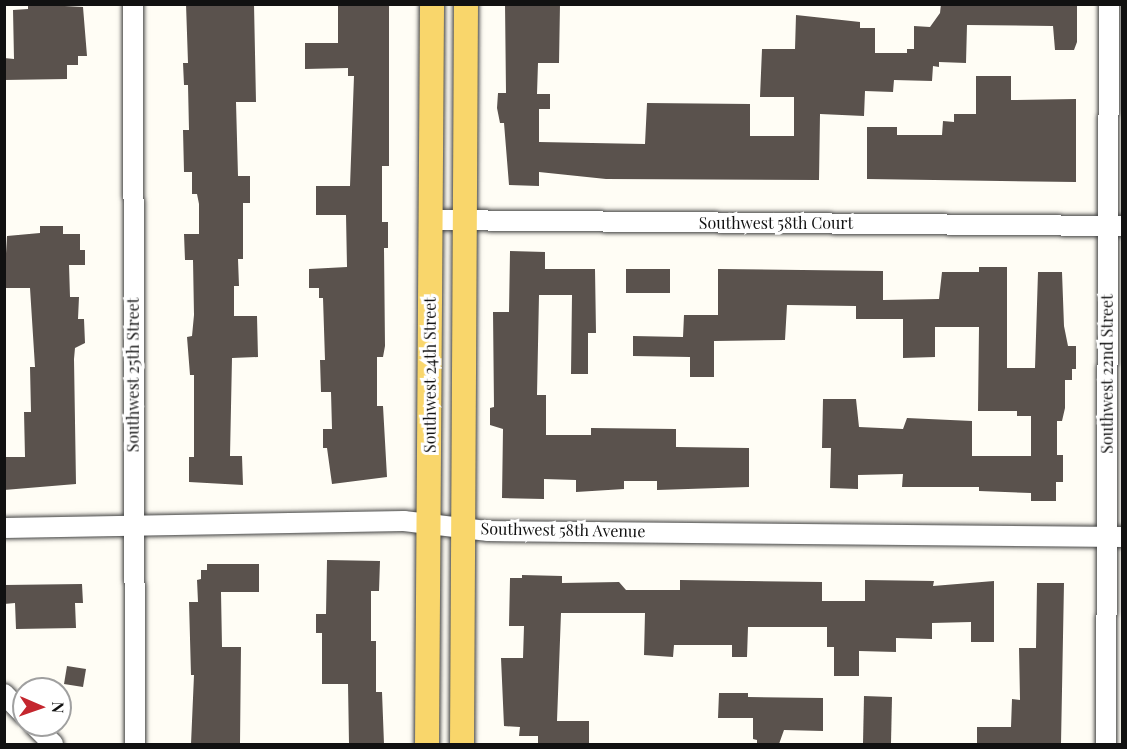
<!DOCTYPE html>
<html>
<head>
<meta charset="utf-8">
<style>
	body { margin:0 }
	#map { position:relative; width:1127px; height:749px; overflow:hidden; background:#fffdf5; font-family:"Playfair Display",serif }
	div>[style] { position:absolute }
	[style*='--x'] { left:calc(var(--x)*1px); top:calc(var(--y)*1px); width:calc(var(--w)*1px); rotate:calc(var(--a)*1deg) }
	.building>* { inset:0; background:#5a524d }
	.roads { filter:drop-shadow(0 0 2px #444) drop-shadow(0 0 2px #444) }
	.minor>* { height:20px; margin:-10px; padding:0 10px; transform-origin:10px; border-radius:10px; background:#fff }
	.major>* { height:24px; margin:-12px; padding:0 12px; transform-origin:12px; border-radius:12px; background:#f9d66b }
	span { translate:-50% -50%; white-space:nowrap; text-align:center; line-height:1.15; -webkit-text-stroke:6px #fff; paint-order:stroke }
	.street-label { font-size:16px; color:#111 }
	.frame { position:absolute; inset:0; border:6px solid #111; pointer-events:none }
	.north { position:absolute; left:12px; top:677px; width:60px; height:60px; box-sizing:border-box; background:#fff; border:2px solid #a0a0a0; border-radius:50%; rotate:92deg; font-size:16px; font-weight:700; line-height:24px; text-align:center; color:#111 }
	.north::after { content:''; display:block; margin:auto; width:21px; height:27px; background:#c4262e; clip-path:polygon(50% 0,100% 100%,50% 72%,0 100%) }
</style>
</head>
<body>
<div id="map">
	<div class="building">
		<i style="clip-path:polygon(28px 4px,83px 7px,87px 56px,78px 56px,78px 65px,67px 65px,67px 79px,4px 80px,4px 58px,14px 59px,13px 10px,28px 9px)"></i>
		<i style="clip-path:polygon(186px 4px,254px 4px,256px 102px,236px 102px,238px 176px,250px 176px,250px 203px,243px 203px,243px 259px,238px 259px,239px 286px,234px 286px,234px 316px,257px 316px,258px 357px,232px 358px,230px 456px,242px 456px,243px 485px,189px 482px,189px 457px,194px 457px,194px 375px,190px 375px,187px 337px,192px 336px,194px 315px,193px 260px,185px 260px,184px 234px,199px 234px,199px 204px,197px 194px,192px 194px,192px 172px,184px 172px,183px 130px,189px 130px,188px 85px,184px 85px,183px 63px,188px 63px)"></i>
		<i style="clip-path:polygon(338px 4px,389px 6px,389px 166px,382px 166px,382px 222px,388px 222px,388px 248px,384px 248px,385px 346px,383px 357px,377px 357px,377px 406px,383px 406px,387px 477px,332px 484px,327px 448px,323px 448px,323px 429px,332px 429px,331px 392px,321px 392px,320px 360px,325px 360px,323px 298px,319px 298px,319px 288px,309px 288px,309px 269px,347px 267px,346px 215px,316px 215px,316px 186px,350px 186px,354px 76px,348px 76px,348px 68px,305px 69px,305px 43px,338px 43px)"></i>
		<i style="clip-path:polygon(505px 4px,560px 4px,559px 63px,538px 63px,537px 94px,550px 94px,550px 109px,539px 109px,539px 142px,645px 144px,647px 103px,750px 104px,750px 136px,794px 136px,794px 97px,760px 97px,762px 49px,795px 49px,796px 15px,860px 22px,860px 28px,875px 28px,875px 53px,907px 53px,907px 49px,914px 49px,914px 26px,930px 27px,940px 13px,941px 4px,1077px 4px,1077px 42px,1074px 50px,1055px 50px,1053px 26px,967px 25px,966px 63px,939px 62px,939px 67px,933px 66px,932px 81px,894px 80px,893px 92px,865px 91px,864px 116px,820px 114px,819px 180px,606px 179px,539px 172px,539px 186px,509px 185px,504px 123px,500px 123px,497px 108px,498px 93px,506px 93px)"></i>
		<i style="clip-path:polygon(976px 76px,1011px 76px,1011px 100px,1076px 99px,1076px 182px,867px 179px,867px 127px,897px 127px,897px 135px,942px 135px,943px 121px,954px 122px,954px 114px,976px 114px)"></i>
		<i style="clip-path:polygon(40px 226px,63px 226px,63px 234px,80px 234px,80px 250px,85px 250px,85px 265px,69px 265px,70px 297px,79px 297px,78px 319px,84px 319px,85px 343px,75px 348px,74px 359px,76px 484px,4px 490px,4px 457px,25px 457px,24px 412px,31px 412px,30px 367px,35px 367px,30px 288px,4px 288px,7px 236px,40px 233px)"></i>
		<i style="clip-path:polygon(510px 251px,545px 252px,545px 269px,595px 269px,596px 333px,588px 333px,588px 374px,571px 374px,572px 295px,539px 295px,537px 395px,546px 395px,546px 435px,591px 435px,591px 428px,676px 429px,676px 447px,749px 448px,749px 487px,657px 490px,657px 481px,624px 481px,624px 489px,576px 492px,576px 480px,544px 479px,544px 499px,502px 498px,503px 429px,490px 425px,490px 408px,494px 407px,493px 312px,509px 312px)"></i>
		<i style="clip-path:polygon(979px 267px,1007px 267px,1007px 368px,1035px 368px,1038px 272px,1062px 272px,1064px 326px,1068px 346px,1076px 346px,1076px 369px,1072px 369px,1072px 380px,1065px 380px,1065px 408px,1062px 421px,1057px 421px,1057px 455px,1063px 455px,1063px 482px,1056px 482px,1056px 501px,1031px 501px,1031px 493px,979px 491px,979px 487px,902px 487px,903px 474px,858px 475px,858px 489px,830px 488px,831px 448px,822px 448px,823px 399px,856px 399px,859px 427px,903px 429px,907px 418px,972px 421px,972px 456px,1031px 456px,1031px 416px,1017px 416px,1017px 411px,978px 411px,979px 327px,935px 327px,935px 357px,903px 358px,903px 319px,856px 319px,856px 306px,787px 305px,785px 340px,714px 341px,714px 377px,690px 377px,690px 357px,633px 356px,633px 336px,683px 337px,684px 315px,718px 315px,718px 269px,883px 271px,883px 300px,939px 299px,942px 272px,979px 272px)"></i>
		<i style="clip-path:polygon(626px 269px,670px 269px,670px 293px,626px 293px)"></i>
		<i style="clip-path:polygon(327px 560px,380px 561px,379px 591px,371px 591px,371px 641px,376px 641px,376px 692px,382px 692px,384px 744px,349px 744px,348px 684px,322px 684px,322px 633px,316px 633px,316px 614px,326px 614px)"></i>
		<i style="clip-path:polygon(207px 564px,259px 564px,259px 592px,221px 592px,222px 647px,241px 647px,240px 744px,191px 744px,194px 675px,191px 675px,189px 602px,198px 602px,197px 580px,201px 579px,201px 570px,207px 570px)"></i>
		<i style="clip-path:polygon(522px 575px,562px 576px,562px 583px,619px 582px,626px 590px,680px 590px,680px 580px,822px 582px,822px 601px,865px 601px,865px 580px,934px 581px,933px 586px,994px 581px,994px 642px,971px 642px,971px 622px,932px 623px,932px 639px,896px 638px,896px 652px,859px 651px,859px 676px,834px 676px,834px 647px,827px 647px,827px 627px,748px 627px,747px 657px,732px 657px,732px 645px,674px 645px,673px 657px,644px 655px,645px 613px,561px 613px,557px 721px,589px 721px,589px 744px,538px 744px,538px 736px,519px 736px,520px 727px,504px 726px,501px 658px,523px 658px,524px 626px,509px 626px,510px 578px,522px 578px)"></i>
		<i style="clip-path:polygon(1037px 583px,1064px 583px,1061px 744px,977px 744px,977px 727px,1011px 727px,1012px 699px,1020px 700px,1019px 648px,1036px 648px)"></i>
		<i style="clip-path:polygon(82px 584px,83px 603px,75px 603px,76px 628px,16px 629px,15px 603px,4px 604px,4px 585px)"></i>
		<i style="clip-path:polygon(67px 666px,86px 669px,83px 687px,64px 684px)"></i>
		<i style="clip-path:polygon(719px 693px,748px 693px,748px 697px,823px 698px,823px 731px,784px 730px,779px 744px,757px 744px,757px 740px,753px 739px,753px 718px,718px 718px)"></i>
		<i style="clip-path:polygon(864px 696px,892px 697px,891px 743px,863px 743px)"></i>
	</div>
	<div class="roads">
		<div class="minor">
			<i style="--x:133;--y:4;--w:740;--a:89.85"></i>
			<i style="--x:430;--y:220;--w:692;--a:0.5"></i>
			<i style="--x:4;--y:528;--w:400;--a:-1"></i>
			<i style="--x:404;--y:521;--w:85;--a:6.8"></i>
			<i style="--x:488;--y:531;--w:634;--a:0.54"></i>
			<i style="--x:4;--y:694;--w:29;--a:46"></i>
			<i style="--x:34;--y:725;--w:27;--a:45"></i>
			<i style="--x:1106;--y:744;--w:740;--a:-89.77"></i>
		</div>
		<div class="major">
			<i style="--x:427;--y:744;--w:740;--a:-89.61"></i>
			<i style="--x:462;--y:744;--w:740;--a:-89.69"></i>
		</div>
	</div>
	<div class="street-label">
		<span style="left:776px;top:223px">Southwest 58th Court</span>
		<span style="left:1107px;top:374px;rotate:-90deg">Southwest 22nd Street</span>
		<span style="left:133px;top:375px;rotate:-90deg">Southwest 25th Street</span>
		<span style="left:430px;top:375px;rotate:-90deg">Southwest 24th Street</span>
		<span style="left:563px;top:530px;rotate:1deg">Southwest 58th Avenue</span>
	</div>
	<div class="frame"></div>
	<div class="north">N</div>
</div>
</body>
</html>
